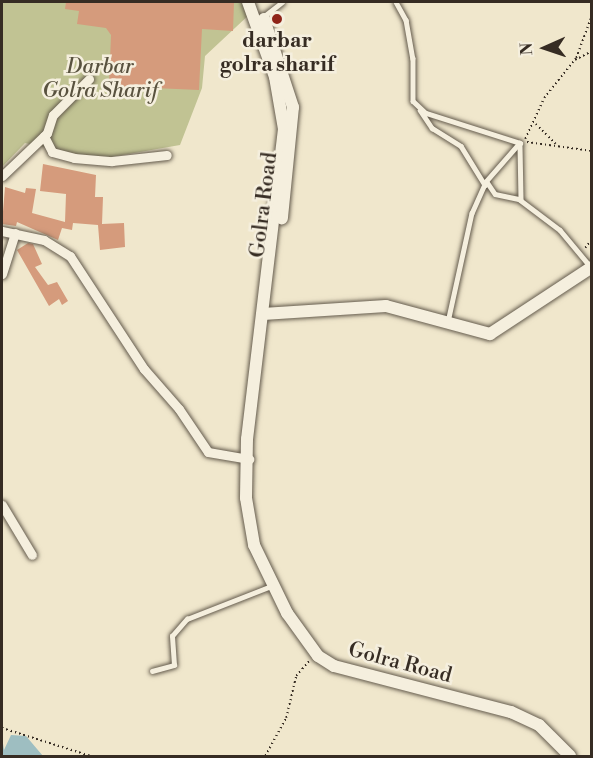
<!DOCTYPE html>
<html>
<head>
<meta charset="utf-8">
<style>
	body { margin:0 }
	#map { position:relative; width:593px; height:758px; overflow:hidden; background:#f0e7cc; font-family:"Libre Bodoni",serif }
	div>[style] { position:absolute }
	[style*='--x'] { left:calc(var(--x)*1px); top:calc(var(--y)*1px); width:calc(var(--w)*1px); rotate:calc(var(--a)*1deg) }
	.green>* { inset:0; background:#c1c393 }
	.water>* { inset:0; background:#9ebec1 }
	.building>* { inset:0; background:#d59b7c }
	.path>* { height:1.5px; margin-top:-0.75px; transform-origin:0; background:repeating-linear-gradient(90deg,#362c23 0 1.5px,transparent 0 4.5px) }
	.roads { filter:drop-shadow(0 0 2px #645b4d) drop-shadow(0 0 2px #645b4d) }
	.service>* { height:4.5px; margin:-2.25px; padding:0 2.25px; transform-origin:2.25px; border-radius:2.25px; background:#f5efde }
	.minor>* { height:9px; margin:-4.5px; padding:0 4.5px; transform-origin:4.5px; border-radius:4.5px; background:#f5efde }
	.tertiary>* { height:12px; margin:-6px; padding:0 6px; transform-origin:6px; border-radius:6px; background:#f5efde }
	.dots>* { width:16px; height:16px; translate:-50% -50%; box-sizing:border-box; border:3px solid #f5efde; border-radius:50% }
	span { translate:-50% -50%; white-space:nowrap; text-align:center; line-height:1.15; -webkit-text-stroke:5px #f5efde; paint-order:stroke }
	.poi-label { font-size:21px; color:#362c23; font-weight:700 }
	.park-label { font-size:21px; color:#59523f; font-style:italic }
	.street-label { font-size:21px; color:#362c23 }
	.frame { position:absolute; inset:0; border:3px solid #362c23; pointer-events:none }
	.north { position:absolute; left:515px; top:18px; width:60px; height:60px; -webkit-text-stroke:4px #f5efde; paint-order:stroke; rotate:267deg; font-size:16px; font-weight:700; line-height:24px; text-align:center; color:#362c23 }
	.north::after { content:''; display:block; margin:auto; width:21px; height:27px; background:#362c23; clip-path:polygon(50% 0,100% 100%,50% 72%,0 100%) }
</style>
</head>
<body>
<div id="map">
	<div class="green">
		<i style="clip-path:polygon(2px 2px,244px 2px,251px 13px,205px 56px,202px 88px,180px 145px,100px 159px,25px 143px,2px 167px)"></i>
	</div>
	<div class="water">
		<i style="clip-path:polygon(11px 735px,26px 736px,43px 756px,2px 756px,2px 737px,4px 750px)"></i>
	</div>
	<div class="building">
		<i style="clip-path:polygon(66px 2px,234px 2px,233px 31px,202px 29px,199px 90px,109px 86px,111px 35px,106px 28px,77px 24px,79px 11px,65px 9px)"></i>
		<i style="clip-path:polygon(43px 164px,96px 175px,95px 197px,103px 197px,102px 224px,124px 223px,125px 247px,100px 250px,98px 225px,73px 223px,72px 230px,62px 228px,58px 240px,17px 222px,16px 226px,2px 224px,5px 187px,25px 193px,26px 188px,36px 189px,32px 213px,65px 222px,66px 194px,40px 191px)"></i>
		<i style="clip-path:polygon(28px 243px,33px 244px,42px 264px,35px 267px,48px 285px,57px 282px,68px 301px,62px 305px,59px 299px,49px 306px,17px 250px)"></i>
	</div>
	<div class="path">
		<i style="--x:575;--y:60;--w:19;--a:-28"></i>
		<i style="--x:536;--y:124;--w:28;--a:45"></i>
		<i style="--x:525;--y:139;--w:45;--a:-65.1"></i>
		<i style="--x:544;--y:98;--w:51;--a:-51.3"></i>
		<i style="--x:576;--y:58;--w:46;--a:-69.6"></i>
		<i style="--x:527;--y:142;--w:66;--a:7.9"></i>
		<i style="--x:592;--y:192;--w:24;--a:90"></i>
		<i style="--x:585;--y:248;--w:11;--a:-52"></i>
		<i style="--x:2;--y:728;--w:93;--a:17.5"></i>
		<i style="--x:265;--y:756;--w:43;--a:-61.1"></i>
		<i style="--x:286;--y:718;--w:43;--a:-76.6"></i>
		<i style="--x:296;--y:676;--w:20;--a:-49"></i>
	</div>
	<div class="roads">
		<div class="service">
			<i style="--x:396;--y:2;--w:21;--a:61"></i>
			<i style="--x:406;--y:20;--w:39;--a:80"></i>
			<i style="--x:413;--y:58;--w:43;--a:90"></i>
			<i style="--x:413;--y:101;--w:18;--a:43"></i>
			<i style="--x:426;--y:113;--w:99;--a:17.7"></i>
			<i style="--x:520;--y:143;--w:52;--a:131.1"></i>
			<i style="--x:486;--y:182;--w:34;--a:114"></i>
			<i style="--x:472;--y:213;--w:112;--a:102.4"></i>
			<i style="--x:263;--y:17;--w:24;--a:-38"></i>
			<i style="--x:420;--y:110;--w:22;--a:56"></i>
			<i style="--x:432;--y:128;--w:34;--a:32"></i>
			<i style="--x:461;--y:146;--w:46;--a:58.4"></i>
			<i style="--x:520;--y:146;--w:54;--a:88.9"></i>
			<i style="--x:487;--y:182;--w:14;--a:56"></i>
			<i style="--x:495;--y:194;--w:25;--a:12"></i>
			<i style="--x:519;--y:199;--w:51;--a:37.1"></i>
			<i style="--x:560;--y:230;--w:47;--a:50.2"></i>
			<i style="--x:152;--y:671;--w:23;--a:-15"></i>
			<i style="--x:174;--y:665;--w:29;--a:-94"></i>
			<i style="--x:172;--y:636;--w:23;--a:-49"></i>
			<i style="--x:187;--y:619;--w:90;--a:-21.4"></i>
		</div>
		<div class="minor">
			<i style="--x:44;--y:136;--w:18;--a:63"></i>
			<i style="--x:52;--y:152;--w:23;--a:15"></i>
			<i style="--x:74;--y:158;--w:38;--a:5"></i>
			<i style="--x:112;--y:161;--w:55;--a:-6.2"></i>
			<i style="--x:2;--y:176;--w:62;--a:-43.7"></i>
			<i style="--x:47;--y:133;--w:19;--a:-72"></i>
			<i style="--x:53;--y:115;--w:51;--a:-45"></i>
			<i style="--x:2;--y:231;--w:43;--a:12.1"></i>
			<i style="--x:44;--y:240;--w:31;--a:32"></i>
			<i style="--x:70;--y:256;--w:135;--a:56.8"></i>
			<i style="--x:144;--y:369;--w:53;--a:48.8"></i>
			<i style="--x:179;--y:409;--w:52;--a:56"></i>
			<i style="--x:208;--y:452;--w:42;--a:9.7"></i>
			<i style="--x:2;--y:274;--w:43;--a:-72.4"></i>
			<i style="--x:2;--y:505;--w:58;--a:59"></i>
		</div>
		<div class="tertiary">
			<i style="--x:248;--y:2;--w:80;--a:70.2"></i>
			<i style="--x:275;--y:77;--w:53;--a:80.2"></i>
			<i style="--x:284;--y:129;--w:312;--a:96.8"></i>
			<i style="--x:247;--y:439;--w:59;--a:91"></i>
			<i style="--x:246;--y:498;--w:48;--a:80.3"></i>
			<i style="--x:254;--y:545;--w:76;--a:64.1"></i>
			<i style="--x:287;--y:613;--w:53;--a:54.2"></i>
			<i style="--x:318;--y:656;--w:19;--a:32"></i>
			<i style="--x:334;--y:666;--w:183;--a:14.6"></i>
			<i style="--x:511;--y:712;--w:31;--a:25"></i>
			<i style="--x:539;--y:725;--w:44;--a:45"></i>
			<i style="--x:264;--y:19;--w:93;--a:71.8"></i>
			<i style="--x:293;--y:107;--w:112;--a:95.7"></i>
			<i style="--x:263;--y:314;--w:123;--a:-3.7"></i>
			<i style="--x:386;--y:306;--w:108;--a:15.1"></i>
			<i style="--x:490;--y:334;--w:122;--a:-33.3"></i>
		</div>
	</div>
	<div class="dots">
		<i style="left:277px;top:19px;background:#8f2418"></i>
	</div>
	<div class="poi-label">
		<span style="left:277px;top:53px">darbar<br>golra sharif</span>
	</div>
	<div class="park-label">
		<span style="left:100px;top:79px">Darbar<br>Golra Sharif</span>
	</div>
	<div class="street-label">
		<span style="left:264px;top:205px;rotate:-83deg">Golra Road</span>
		<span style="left:400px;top:663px;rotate:15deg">Golra Road</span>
	</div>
	<div class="frame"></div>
	<div class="north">N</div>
</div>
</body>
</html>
